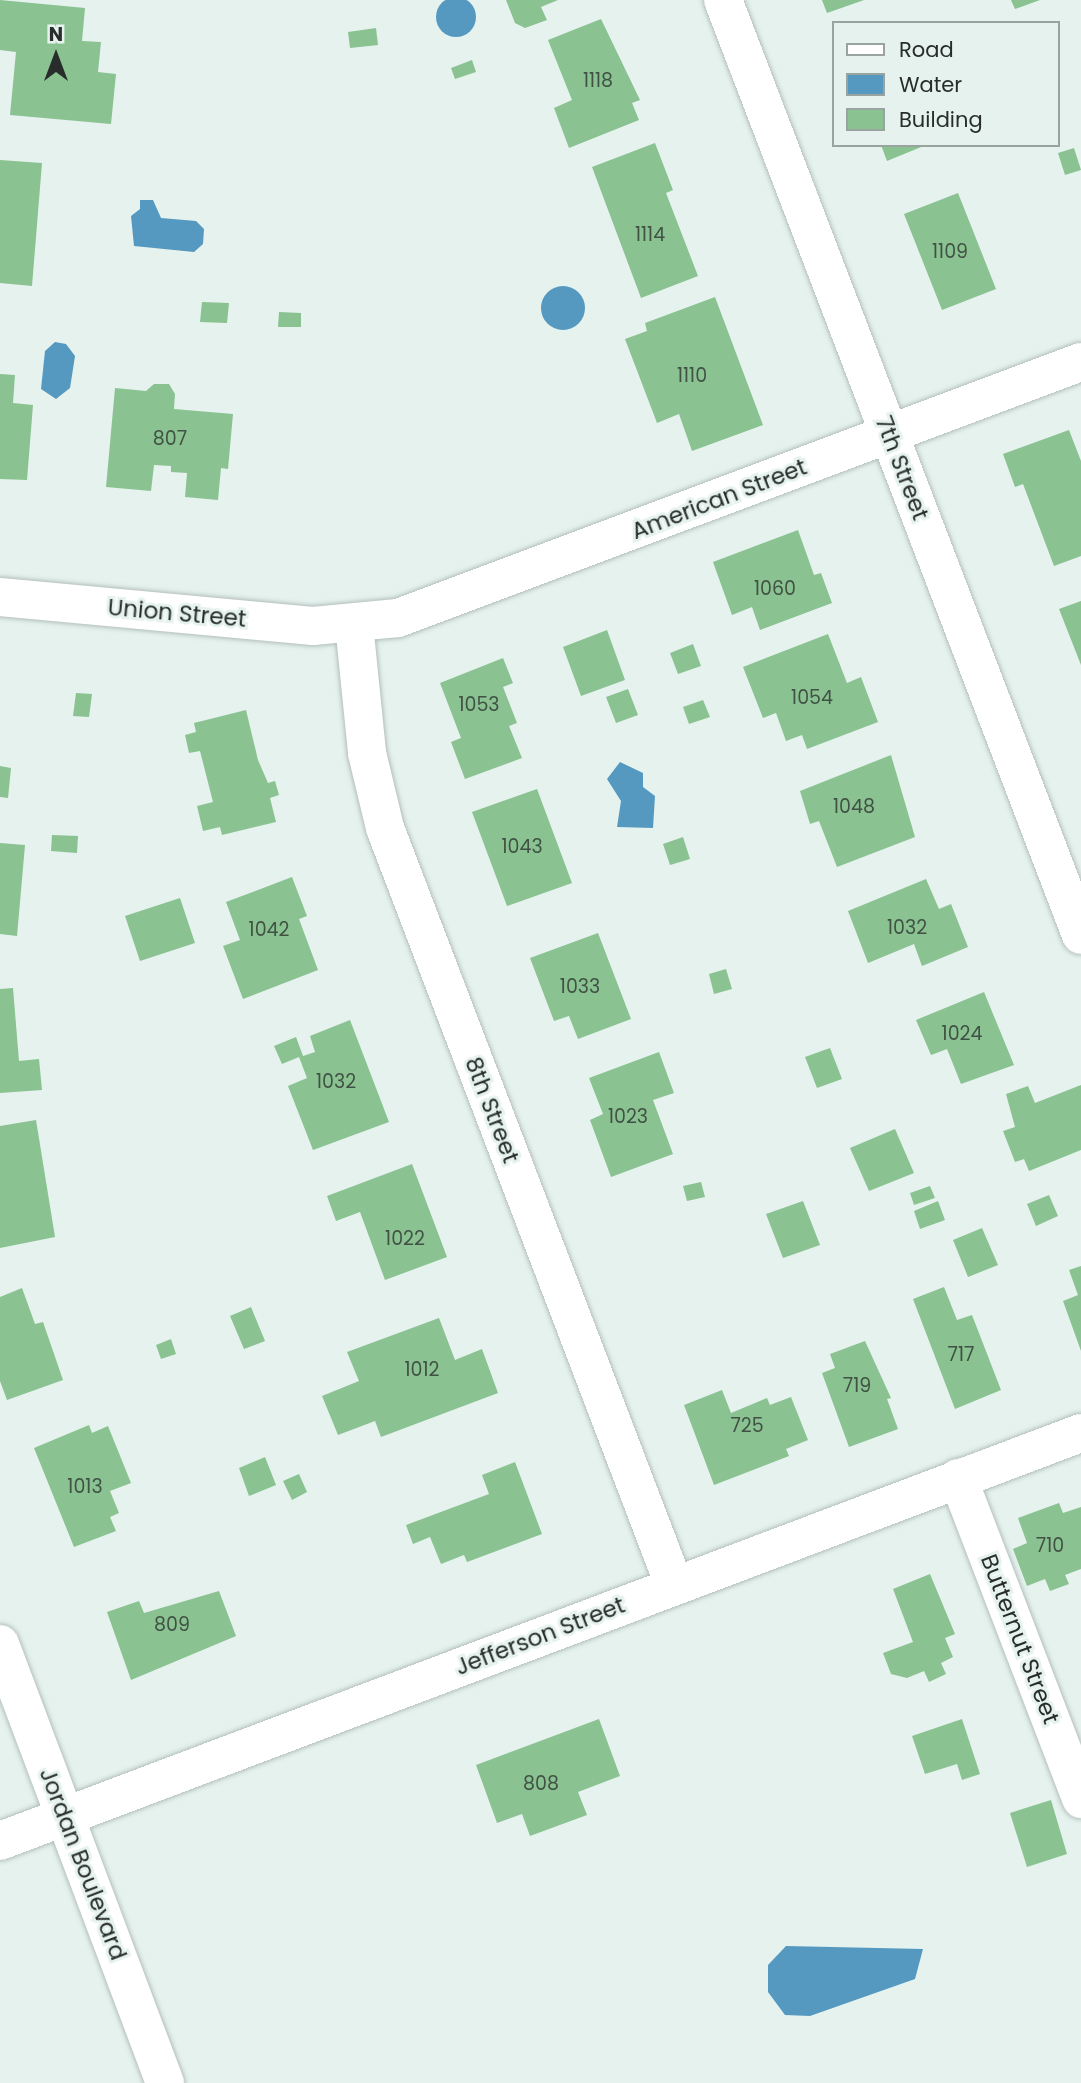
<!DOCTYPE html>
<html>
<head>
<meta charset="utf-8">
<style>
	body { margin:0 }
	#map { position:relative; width:1081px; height:2083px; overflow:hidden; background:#e5f2ee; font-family:Poppins,sans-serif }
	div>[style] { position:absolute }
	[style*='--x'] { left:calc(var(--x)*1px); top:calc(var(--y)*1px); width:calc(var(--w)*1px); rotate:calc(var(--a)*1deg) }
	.water>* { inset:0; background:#5599c0 }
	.round { border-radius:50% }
	.building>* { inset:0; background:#8ac291 }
	.roads { filter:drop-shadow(0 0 2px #b3bfbc) drop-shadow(0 0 2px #b3bfbc) }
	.minor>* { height:38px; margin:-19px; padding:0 19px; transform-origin:19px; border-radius:19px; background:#fff }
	span { translate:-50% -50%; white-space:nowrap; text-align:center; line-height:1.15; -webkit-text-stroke:6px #e5f2ee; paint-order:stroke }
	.number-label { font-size:19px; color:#405244 }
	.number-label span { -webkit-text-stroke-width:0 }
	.street-label { font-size:23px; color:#282d2b }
	.legend { position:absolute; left:832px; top:21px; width:228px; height:126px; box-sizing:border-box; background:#e5f2ee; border:2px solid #99a3a0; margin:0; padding:9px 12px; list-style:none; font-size:21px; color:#282d2b }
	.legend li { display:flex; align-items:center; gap:14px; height:35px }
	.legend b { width:35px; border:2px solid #99a3a0 }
	.north { position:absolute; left:21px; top:21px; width:70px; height:70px; -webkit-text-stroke:5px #e5f2ee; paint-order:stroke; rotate:0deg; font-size:19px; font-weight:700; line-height:28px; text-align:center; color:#282d2b }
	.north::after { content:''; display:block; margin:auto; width:24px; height:32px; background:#282d2b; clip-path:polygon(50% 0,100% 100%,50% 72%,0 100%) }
</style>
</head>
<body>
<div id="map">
	<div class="water">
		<i class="round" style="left:436px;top:-3px;width:40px;height:40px"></i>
		<i style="clip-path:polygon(140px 200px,153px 200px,161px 218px,196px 221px,204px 229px,203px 244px,194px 252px,134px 246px,131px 216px,140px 209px)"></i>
		<i class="round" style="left:541px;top:286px;width:44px;height:44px"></i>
		<i style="clip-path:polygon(55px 342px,66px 344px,75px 356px,70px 388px,56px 399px,41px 389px,45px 351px)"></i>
		<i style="clip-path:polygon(620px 762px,643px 773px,643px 787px,655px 796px,653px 828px,617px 827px,621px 801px,607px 779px)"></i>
		<i style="clip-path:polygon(786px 1946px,923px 1949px,915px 1979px,810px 2016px,785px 2015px,768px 1992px,768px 1965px)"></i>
	</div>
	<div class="building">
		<i style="clip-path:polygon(0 0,85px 8px,82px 41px,101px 42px,98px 72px,116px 74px,111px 124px,10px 115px,16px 52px,0 50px)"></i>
		<i style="clip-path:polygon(506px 0,558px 0,541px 7px,547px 20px,525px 28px,515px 23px)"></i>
		<i style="clip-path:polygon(822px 0,864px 0,827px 13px)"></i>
		<i style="clip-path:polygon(1011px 0,1040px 0,1015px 9px)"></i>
		<i style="clip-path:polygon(601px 19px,640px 100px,632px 103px,639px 120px,569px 148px,554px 108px,572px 100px,548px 40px)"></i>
		<i style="clip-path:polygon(376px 28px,378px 45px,350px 48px,348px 32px)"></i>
		<i style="clip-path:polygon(472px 60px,476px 72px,455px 79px,451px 68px)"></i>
		<i style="clip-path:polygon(655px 143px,673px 190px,666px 193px,698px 276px,641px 298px,592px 167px)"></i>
		<i style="clip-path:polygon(881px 145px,926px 145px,887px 161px)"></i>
		<i style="clip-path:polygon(1074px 148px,1081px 170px,1065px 175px,1058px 153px)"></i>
		<i style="clip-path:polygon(0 160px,42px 163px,32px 286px,0 283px)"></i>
		<i style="clip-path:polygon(958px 193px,996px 289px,942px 310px,904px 214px)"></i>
		<i style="clip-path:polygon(715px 297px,763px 425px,692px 451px,679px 414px,657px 423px,625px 339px,647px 331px,645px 323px)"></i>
		<i style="clip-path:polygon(202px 302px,229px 303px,227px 323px,200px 322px)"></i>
		<i style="clip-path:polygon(279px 312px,301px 313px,301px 327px,278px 327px)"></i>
		<i style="clip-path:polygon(0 374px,15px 375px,13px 403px,33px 405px,27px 480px,0 479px)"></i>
		<i style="clip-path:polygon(154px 384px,169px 384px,175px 394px,174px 409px,233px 414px,228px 469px,221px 468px,218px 500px,185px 497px,187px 473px,171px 472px,171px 466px,154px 465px,151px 491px,106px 487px,115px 388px,146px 391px)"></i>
		<i style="clip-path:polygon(1069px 430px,1081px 461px,1081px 556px,1054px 566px,1023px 484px,1015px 487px,1003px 454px)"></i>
		<i style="clip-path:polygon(798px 530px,814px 575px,821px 573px,832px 603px,760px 630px,752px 607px,732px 615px,713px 562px)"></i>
		<i style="clip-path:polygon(1081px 601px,1081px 665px,1059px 609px)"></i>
		<i style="clip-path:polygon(607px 630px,625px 680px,581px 696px,563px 647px)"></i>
		<i style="clip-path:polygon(828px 634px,847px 683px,861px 677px,878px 722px,807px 749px,802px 735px,786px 741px,776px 713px,763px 718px,743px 667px)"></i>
		<i style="clip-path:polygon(693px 644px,701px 666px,678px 674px,670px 653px)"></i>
		<i style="clip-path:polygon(503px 658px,513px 683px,503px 687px,517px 723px,509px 726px,522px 758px,465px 779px,451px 742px,461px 738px,440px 683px)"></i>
		<i style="clip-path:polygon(628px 689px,638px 715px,616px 723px,606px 697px)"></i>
		<i style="clip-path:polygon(76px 693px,92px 694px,89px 717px,73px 716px)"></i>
		<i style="clip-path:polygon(703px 700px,710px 717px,689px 724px,683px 707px)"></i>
		<i style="clip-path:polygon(246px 710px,258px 760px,268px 783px,275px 781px,279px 795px,270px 798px,276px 822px,222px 835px,220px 827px,203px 831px,197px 806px,213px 802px,200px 751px,189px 753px,185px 735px,196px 732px,194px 723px)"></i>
		<i style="clip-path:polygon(891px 755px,915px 837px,837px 867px,819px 821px,810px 824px,800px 791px)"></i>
		<i style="clip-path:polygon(0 766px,11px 768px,8px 798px,0 797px)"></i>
		<i style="clip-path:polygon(537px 789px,572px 883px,507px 906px,472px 812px)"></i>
		<i style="clip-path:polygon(52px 835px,78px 836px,77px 853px,51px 851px)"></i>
		<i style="clip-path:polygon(683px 837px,690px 859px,670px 865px,663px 844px)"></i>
		<i style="clip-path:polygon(0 843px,25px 845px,17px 936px,0 934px)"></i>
		<i style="clip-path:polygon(292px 877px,307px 916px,299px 919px,318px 970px,243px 999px,223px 946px,240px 940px,226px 902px)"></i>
		<i style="clip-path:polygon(926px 879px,939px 909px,951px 904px,968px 947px,922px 966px,914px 944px,868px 963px,848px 911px)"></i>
		<i style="clip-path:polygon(180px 898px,195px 943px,140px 961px,125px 916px)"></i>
		<i style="clip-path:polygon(598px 933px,631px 1019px,578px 1039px,569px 1016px,554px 1021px,530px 958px)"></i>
		<i style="clip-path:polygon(726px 969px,732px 989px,714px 994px,709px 974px)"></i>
		<i style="clip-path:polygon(13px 988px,19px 1061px,39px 1059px,42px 1090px,0 1093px,0 989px)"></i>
		<i style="clip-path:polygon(984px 992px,1014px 1065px,961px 1084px,947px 1049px,931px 1055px,916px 1020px)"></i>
		<i style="clip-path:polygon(350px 1020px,389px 1122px,313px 1150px,288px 1086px,307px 1078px,299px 1057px,282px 1064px,274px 1046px,296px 1037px,303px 1056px,315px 1052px,310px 1036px)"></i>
		<i style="clip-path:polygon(830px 1048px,842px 1079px,817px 1088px,805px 1057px)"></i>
		<i style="clip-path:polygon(659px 1052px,674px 1093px,653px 1100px,673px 1154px,611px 1177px,590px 1120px,603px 1114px,589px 1078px)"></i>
		<i style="clip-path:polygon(1081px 1085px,1081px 1150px,1029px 1171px,1024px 1159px,1015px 1162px,1003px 1131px,1015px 1127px,1006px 1094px,1028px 1086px,1035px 1103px)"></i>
		<i style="clip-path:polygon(36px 1120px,55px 1237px,0 1248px,0 1126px)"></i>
		<i style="clip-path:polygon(895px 1129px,914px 1173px,869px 1191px,850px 1148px)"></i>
		<i style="clip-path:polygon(412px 1164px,447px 1257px,385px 1280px,360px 1212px,336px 1221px,327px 1196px)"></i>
		<i style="clip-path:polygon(701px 1182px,705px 1197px,687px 1201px,683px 1186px)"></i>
		<i style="clip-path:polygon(930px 1186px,935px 1198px,914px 1205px,910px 1193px)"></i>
		<i style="clip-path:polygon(1049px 1195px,1058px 1216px,1036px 1226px,1027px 1204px)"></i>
		<i style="clip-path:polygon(803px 1201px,820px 1245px,783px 1258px,766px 1214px)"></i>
		<i style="clip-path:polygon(938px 1201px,945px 1220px,920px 1229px,914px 1211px)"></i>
		<i style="clip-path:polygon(982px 1228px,998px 1265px,968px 1277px,953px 1240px)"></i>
		<i style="clip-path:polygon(1081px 1266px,1081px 1351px,1063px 1301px,1078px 1295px,1069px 1270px)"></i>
		<i style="clip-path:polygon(944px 1287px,957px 1320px,972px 1315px,1001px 1390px,955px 1409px,913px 1299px)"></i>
		<i style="clip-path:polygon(22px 1288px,35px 1324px,43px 1322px,63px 1380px,7px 1400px,0 1381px,0 1297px)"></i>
		<i style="clip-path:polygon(251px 1307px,265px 1341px,244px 1349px,230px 1316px)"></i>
		<i style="clip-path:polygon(439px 1318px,455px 1360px,482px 1349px,498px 1393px,381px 1437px,375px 1421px,338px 1435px,322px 1396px,359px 1381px,347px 1352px)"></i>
		<i style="clip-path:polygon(171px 1339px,176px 1354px,161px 1359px,156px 1345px)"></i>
		<i style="clip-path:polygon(865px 1341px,891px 1398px,887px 1399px,898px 1429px,849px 1447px,822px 1373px,835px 1368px,830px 1354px)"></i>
		<i style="clip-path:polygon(722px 1390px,731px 1413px,767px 1398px,770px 1405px,791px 1397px,808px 1440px,786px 1449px,789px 1456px,714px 1485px,684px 1405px)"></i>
		<i style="clip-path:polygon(89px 1425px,92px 1433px,108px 1426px,131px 1483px,110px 1491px,119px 1513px,110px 1517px,116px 1531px,74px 1547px,34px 1448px)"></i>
		<i style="clip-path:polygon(265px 1457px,276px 1485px,249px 1496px,239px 1468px)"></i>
		<i style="clip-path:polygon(515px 1462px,542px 1534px,467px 1562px,464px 1555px,441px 1564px,430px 1537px,413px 1544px,406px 1525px,489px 1494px,482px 1475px)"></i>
		<i style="clip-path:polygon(299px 1474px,307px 1492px,292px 1500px,283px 1481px)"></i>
		<i style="clip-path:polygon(1059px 1503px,1063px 1513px,1081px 1507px,1081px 1569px,1065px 1575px,1069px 1584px,1050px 1591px,1045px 1579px,1027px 1586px,1013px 1549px,1027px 1543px,1018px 1518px)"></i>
		<i style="clip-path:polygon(930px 1574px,955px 1634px,945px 1638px,953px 1657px,941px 1663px,946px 1674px,929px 1682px,924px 1671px,907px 1678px,891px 1674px,883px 1653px,913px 1642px,893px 1589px)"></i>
		<i style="clip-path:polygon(219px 1591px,236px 1636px,131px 1680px,107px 1612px,139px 1601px,144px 1613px)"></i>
		<i style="clip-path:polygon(599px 1719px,620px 1776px,578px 1792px,587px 1815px,530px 1836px,522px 1814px,497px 1823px,476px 1765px)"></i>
		<i style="clip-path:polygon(962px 1719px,980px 1774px,962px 1780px,957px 1764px,925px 1774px,912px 1736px)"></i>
		<i style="clip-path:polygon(1051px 1800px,1067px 1854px,1027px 1867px,1010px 1813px)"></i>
	</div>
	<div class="roads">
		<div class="minor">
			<i style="--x:723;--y:0;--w:1001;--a:69.05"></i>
			<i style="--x:0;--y:597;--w:314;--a:5.3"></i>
			<i style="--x:313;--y:626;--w:85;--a:-5.4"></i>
			<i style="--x:398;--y:618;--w:729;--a:-20.55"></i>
			<i style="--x:354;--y:624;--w:130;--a:84.2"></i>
			<i style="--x:367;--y:753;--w:77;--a:76.5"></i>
			<i style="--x:385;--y:828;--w:810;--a:69.1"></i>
			<i style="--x:958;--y:1478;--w:344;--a:69"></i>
			<i style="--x:0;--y:1644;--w:469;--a:69.4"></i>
			<i style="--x:0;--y:1841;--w:1155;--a:-20.68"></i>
		</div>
	</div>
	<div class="number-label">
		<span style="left:598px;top:81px">1118</span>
		<span style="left:650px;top:235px">1114</span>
		<span style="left:950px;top:252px">1109</span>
		<span style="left:692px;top:376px">1110</span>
		<span style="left:170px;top:439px">807</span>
		<span style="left:775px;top:589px">1060</span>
		<span style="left:812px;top:698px">1054</span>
		<span style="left:479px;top:705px">1053</span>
		<span style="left:854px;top:807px">1048</span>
		<span style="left:522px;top:847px">1043</span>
		<span style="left:907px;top:928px">1032</span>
		<span style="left:269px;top:930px">1042</span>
		<span style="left:580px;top:987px">1033</span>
		<span style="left:962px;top:1034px">1024</span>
		<span style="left:336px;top:1082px">1032</span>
		<span style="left:628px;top:1117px">1023</span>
		<span style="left:405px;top:1239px">1022</span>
		<span style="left:961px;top:1355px">717</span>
		<span style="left:422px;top:1370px">1012</span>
		<span style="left:857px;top:1386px">719</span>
		<span style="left:747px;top:1426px">725</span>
		<span style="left:85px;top:1487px">1013</span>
		<span style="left:1050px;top:1546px">710</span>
		<span style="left:172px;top:1625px">809</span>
		<span style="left:541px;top:1784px">808</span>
	</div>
	<div class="street-label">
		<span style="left:902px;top:468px;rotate:69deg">7th Street</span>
		<span style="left:719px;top:499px;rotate:-21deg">American Street</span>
		<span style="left:177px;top:613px;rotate:5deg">Union Street</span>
		<span style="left:492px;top:1110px;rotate:69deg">8th Street</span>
		<span style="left:540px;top:1636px;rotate:-21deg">Jefferson Street</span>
		<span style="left:1020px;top:1639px;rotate:69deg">Butternut Street</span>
		<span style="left:83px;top:1864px;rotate:69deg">Jordan Boulevard</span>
	</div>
	<ul class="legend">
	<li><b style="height:9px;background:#fff"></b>Road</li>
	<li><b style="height:19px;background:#5599c0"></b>Water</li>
	<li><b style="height:19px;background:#8ac291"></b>Building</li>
	</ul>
	<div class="north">N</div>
</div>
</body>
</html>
